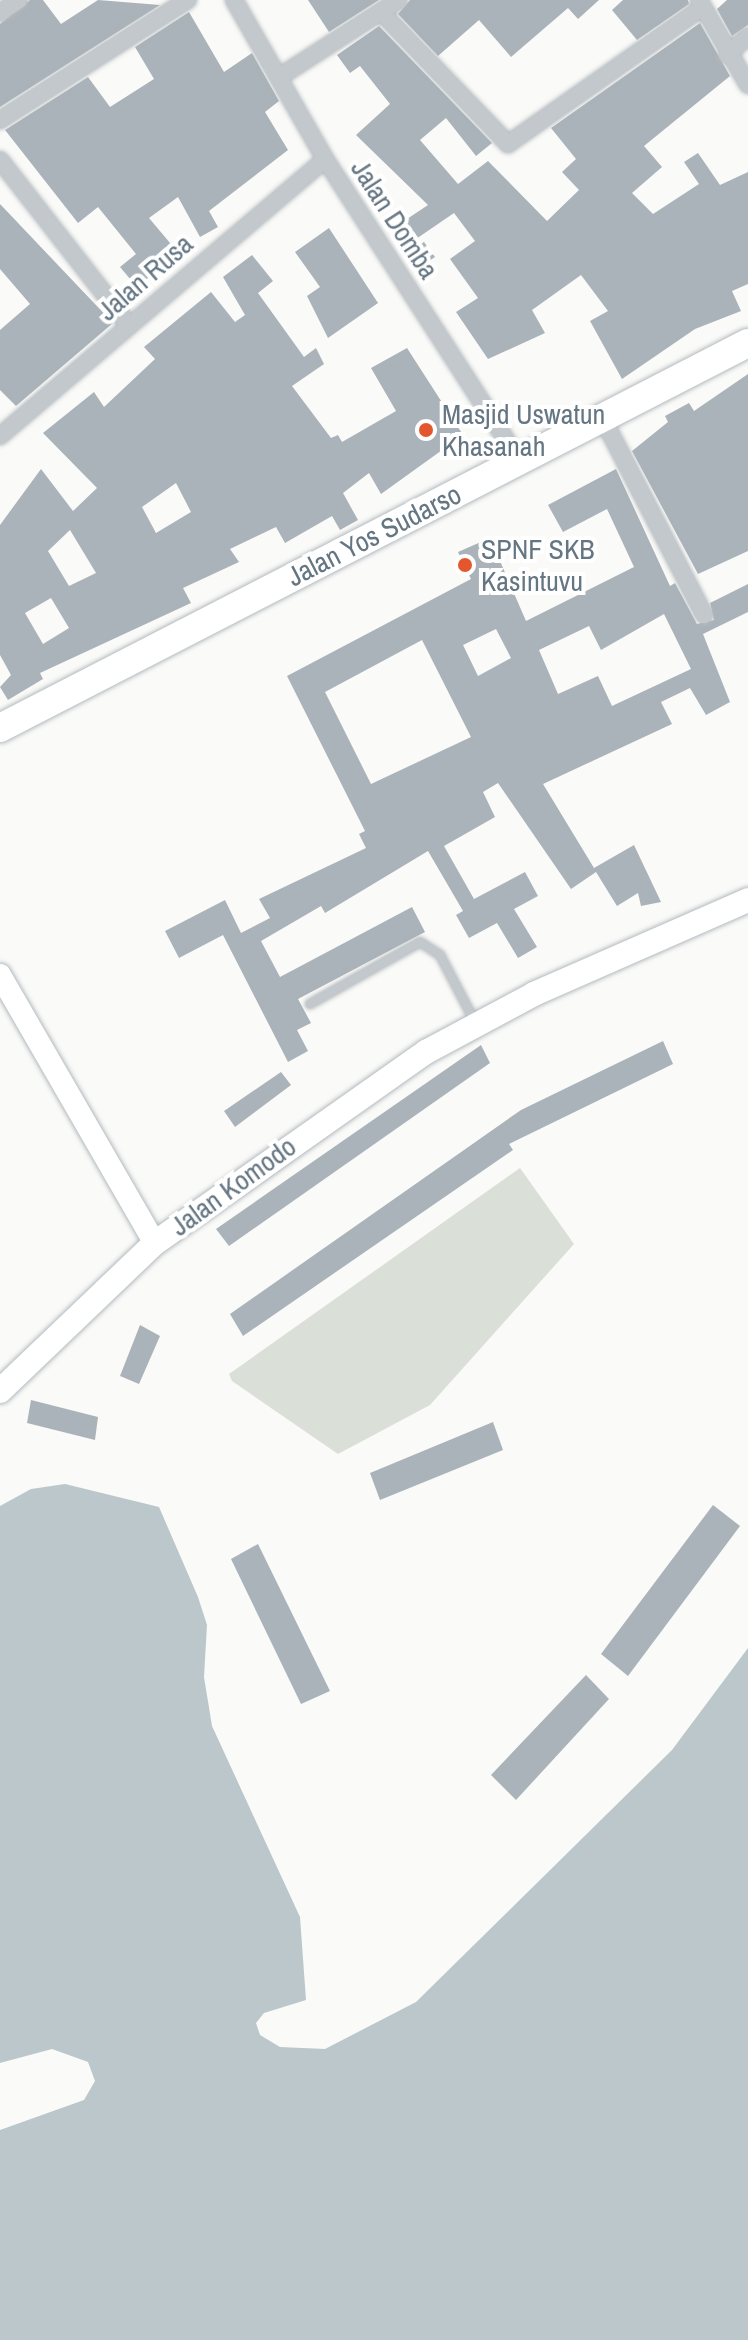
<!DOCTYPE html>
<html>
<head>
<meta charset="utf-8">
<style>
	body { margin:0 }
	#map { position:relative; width:748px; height:2340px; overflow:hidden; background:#fafaf8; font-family:"Archivo Narrow",sans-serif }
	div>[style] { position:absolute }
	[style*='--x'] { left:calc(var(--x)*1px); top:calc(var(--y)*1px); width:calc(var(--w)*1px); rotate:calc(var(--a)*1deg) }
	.green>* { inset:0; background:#dadfd7 }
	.water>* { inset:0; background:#bbc7cb }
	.building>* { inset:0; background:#aab3b9 }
	.roads { filter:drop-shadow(0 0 2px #b3babf) drop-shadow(0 0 2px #b3babf) }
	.lane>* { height:8px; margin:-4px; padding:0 4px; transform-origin:4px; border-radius:4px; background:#c3c8cc }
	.street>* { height:16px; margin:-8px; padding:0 8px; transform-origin:8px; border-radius:8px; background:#c3c8cc }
	.secondary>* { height:22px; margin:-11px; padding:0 11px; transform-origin:11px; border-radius:11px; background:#fff }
	.primary>* { height:24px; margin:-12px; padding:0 12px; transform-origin:12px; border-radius:12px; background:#fff }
	.highway>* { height:28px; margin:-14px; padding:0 14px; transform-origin:14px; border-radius:14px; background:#fff }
	.dots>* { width:22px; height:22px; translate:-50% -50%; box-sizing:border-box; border:4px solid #fff; border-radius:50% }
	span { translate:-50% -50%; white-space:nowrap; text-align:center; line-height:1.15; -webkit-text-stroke:8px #fff; paint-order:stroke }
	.street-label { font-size:28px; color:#657683 }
	.poi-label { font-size:28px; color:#657683 }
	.left { translate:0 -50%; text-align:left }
</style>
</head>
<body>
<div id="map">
	<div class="green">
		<i style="clip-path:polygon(520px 1168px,574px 1244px,430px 1405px,338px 1454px,232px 1381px,229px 1374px)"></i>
	</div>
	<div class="water">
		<i style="clip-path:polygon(65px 1484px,159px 1507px,198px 1597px,207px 1625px,204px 1677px,212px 1726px,300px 1917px,306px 2000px,264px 2013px,256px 2023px,260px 2035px,280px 2047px,325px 2049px,416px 2002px,672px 1750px,748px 1648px,748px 2340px,0 2340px,0 2130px,84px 2100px,95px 2081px,88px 2062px,52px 2049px,0 2063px,0 1506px,31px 1489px)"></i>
	</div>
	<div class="building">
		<i style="clip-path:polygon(30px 0,43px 0,61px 24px,98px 0,160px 5px,0 107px,0 24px)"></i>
		<i style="clip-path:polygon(308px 0,379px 0,329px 32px)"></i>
		<i style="clip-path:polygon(410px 0,599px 0,578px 19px,568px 8px,511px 57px,479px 20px,438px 56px,398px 14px)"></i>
		<i style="clip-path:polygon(623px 0,688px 0,689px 4px,637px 40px,612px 10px)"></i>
		<i style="clip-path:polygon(727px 0,748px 0,748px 25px,732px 36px,717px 9px)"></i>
		<i style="clip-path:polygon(189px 12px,224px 72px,252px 53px,279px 101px,265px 112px,288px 150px,209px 211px,218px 227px,200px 237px,178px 197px,149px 218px,181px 256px,136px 286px,120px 267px,136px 254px,98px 207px,78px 223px,5px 130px,88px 77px,110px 107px,154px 79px,135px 47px)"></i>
		<i style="clip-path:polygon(700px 23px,730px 76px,644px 146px,662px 167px,632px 193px,653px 214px,699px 184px,684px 162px,698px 153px,720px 185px,748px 172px,748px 284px,732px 291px,741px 311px,695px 329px,622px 379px,590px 321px,608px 311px,581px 275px,532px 310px,545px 333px,488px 359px,456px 312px,478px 298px,450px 259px,475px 241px,454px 213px,416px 239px,404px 221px,428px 205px,356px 135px,390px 104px,360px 66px,350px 73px,337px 55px,379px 26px,492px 143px,476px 156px,446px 118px,420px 140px,458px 184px,488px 161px,547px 221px,579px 190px,562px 172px,576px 159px,551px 128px)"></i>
		<i style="clip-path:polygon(0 204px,113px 323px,16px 406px,0 390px,0 330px,30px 304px,0 269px)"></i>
		<i style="clip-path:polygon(329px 228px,378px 303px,328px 338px,307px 296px,320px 287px,295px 252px)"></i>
		<i style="clip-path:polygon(424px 242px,435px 257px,417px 269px,407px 254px)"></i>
		<i style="clip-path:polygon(evenodd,252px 255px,273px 281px,258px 293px,304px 357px,316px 348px,324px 364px,292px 386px,331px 438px,338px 435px,342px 442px,396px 411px,371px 368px,407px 348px,463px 435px,381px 494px,369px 473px,343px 493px,358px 520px,340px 530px,332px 516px,285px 543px,276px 527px,230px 549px,239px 562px,183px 588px,191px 603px,40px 673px,43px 679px,8px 700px,0 687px,11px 675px,0 655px,0 525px,41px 469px,73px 511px,97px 488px,43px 433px,94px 392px,104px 407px,155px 359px,144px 347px,211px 292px,235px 322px,245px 315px,223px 277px,252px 255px,176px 483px,191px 512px,156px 533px,142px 507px,176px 483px,252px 255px,70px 530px,96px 573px,69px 586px,48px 551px,70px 530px,252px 255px,51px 598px,69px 628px,43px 644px,25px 613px,51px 598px)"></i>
		<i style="clip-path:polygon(748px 374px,748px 551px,698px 574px,632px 451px,668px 422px,665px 416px,689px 403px,694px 411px)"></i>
		<i style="clip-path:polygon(evenodd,616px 469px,670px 586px,675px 583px,697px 624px,714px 620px,710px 603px,748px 584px,748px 612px,703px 634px,730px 702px,706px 715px,690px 688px,661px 702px,672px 724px,543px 784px,594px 868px,634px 845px,661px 902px,641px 906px,638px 893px,617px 906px,596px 872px,571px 889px,498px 783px,483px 792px,495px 817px,444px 846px,474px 899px,525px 872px,538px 896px,514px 909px,537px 947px,518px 958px,497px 923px,469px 938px,456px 915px,463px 911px,428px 851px,325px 913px,321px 906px,261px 941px,280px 977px,412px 907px,425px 932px,298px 999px,311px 1023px,297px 1030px,308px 1051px,288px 1062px,223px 935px,179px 958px,165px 931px,225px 900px,241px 933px,270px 918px,259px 899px,366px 848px,359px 834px,365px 831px,287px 676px,471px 579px,458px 552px,490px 538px,526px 621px,634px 567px,607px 509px,563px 532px,548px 505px,616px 469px,664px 614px,691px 669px,612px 706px,598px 676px,558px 694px,539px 650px,589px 626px,601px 650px,664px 614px,616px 469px,496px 629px,511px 658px,478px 676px,463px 645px,496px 629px,616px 469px,422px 640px,471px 737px,371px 784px,325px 692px,422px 640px)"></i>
		<i style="clip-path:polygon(663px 1041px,673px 1064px,509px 1144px,513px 1150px,243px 1336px,230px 1314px,521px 1110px)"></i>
		<i style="clip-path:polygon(481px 1045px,490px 1063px,229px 1246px,216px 1229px)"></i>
		<i style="clip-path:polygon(281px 1072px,291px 1085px,235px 1127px,224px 1111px)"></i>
		<i style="clip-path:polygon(140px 1325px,160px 1336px,139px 1384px,120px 1376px)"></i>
		<i style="clip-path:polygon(31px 1400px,98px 1417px,95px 1440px,27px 1423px)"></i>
		<i style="clip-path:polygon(493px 1422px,503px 1450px,380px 1500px,370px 1473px)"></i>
		<i style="clip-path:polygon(713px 1505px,740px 1526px,628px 1676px,601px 1654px)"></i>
		<i style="clip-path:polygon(258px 1544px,330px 1691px,301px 1704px,231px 1559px)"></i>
		<i style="clip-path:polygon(586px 1675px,609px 1699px,516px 1800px,491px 1775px)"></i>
	</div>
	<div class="roads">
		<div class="lane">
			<i style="--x:310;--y:1004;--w:126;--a:-29.4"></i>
			<i style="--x:420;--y:942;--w:24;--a:33"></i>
			<i style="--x:440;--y:955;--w:76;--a:62.4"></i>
		</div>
		<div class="street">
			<i style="--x:234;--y:0;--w:183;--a:60.2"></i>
			<i style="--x:325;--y:159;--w:358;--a:57.2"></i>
			<i style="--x:699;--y:0;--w:98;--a:60"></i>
			<i style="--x:0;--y:13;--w:23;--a:-34"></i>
			<i style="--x:382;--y:13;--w:182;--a:46.1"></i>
			<i style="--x:508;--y:144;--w:238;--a:-35.1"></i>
			<i style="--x:727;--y:55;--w:28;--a:-42"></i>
			<i style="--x:281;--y:76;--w:140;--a:-32.8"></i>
			<i style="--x:0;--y:120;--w:223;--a:-32.6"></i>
			<i style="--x:0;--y:160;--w:210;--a:52.1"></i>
			<i style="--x:602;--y:417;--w:223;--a:62.7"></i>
			<i style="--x:0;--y:436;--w:427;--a:-40.4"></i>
		</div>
		<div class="secondary">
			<i style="--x:0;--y:975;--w:310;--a:60"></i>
		</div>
		<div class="primary">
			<i style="--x:0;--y:1391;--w:214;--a:-43.7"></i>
			<i style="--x:155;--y:1243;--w:332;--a:-35.2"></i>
			<i style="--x:426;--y:1052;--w:123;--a:-28.2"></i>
			<i style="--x:534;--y:994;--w:234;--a:-23.7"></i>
		</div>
		<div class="highway">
			<i style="--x:0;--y:728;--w:841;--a:-27.24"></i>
		</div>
	</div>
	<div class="dots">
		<i style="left:426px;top:430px;background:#e4572e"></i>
		<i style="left:465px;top:565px;background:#e4572e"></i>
	</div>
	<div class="street-label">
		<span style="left:395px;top:219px;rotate:57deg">Jalan Domba</span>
		<span style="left:145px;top:277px;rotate:-41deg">Jalan Rusa</span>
		<span style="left:374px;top:535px;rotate:-27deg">Jalan Yos Sudarso</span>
		<span style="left:233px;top:1186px;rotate:-36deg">Jalan Komodo</span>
	</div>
	<div class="poi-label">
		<span class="left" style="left:442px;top:430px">Masjid Uswatun<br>Khasanah</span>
		<span class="left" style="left:481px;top:565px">SPNF SKB<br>Kasintuvu</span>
	</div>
</div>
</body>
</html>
